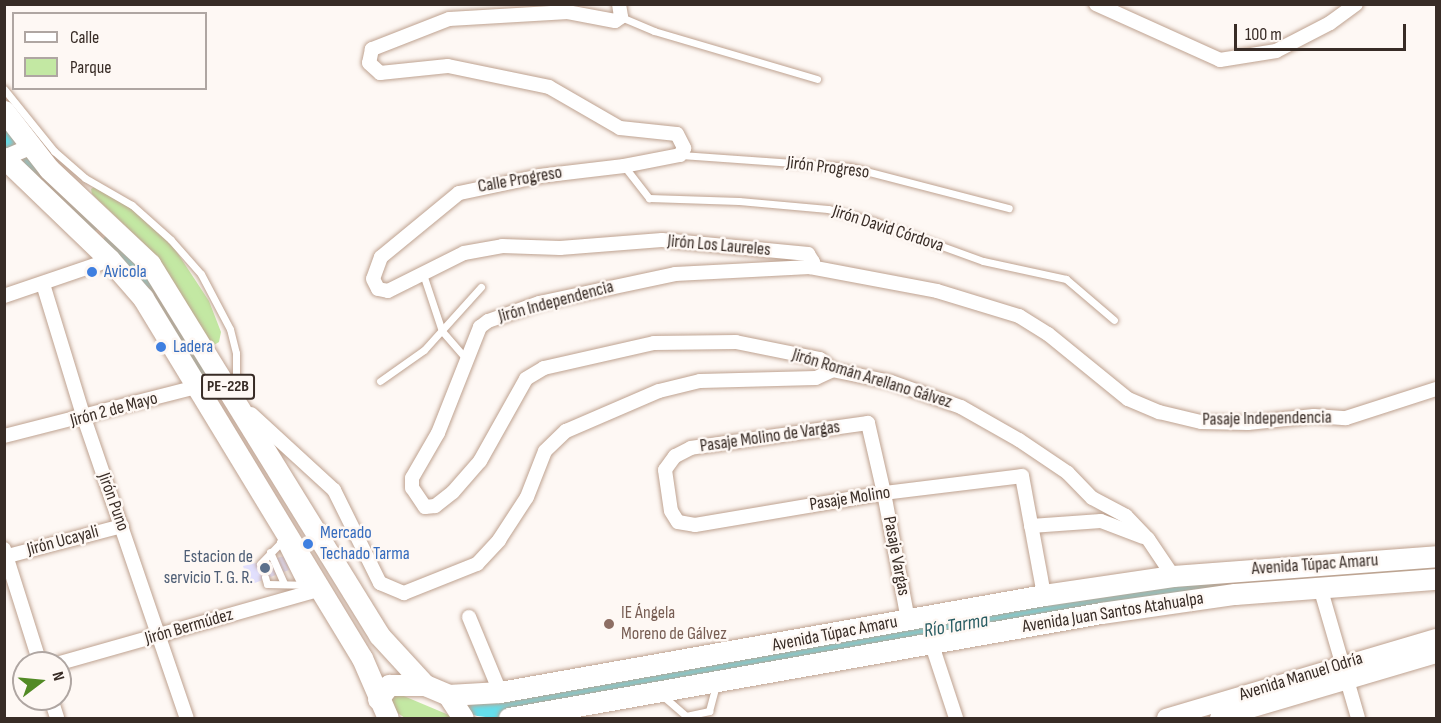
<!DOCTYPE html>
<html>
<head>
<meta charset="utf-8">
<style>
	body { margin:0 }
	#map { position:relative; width:1441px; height:723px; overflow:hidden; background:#fef8f4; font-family:"Sofia Sans Condensed",sans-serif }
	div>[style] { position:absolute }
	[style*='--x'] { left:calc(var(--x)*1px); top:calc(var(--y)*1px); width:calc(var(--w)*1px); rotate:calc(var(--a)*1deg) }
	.green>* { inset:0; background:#c3e8a3 }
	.river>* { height:21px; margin:-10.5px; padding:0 10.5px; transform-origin:10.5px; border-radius:10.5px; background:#65deeb }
	.building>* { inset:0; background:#e1dffd }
	.roads { filter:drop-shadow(0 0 2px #bea290) drop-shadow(0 0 2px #bea290) }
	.service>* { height:7px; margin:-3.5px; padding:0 3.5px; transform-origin:3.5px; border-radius:3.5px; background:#fff }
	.minor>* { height:14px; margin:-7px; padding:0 7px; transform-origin:7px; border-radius:7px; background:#fff }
	.tertiary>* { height:16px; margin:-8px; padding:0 8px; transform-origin:8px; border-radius:8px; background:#fff }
	.secondary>* { height:18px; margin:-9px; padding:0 9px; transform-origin:9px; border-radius:9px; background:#fff }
	.trunk>* { height:21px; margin:-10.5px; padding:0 10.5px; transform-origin:10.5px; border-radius:10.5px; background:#fff }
	.dots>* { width:16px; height:16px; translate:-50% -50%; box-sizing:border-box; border:3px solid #fef8f4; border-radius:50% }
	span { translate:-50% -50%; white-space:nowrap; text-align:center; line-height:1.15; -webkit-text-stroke:5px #fef8f4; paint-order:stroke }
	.shield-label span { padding:2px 4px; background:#fef8f4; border:2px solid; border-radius:4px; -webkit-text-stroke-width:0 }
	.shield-label { font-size:16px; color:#382c26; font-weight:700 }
	.street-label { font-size:18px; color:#382c26 }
	.shop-label { font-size:18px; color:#366cbe }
	.left { translate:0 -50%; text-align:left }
	.service-label { font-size:18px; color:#4e5e75 }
	.right { translate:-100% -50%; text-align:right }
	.education-label { font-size:18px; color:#785e54 }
	.water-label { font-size:20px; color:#285c62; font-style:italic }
	.frame { position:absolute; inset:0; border:6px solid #382c26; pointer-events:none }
	.legend { position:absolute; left:12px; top:12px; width:195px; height:78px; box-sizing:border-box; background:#fef8f4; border:2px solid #afa6a2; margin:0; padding:8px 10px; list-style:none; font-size:18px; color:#382c26 }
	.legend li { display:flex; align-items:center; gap:12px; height:30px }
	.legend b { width:30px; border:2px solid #afa6a2 }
	.north { position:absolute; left:12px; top:651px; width:60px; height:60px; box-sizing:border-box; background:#fef8f4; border:2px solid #afa6a2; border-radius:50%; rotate:74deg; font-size:16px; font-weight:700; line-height:24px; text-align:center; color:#382c26 }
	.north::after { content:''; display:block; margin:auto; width:21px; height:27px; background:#528a25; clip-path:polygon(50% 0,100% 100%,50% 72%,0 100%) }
	.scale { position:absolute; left:1234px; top:24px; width:172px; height:27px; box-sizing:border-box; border:3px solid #382c26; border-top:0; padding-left:8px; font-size:18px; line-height:21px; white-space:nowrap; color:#382c26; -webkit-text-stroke:4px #fef8f4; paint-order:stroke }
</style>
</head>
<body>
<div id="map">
	<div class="green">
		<i style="clip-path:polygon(97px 185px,133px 206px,167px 237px,209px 301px,221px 332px,219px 342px,214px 345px,208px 341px,155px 254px,92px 194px,91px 189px)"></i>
		<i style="clip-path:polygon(392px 692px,399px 694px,456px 718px,405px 718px,387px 706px)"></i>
	</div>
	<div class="river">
		<i style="--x:4;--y:134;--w:48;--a:51"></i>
		<i style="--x:34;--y:171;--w:75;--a:41.8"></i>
		<i style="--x:113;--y:242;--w:40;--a:47"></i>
		<i style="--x:140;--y:271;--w:114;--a:58.3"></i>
		<i style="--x:478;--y:705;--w:17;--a:7"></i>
		<i style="--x:495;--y:707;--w:41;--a:-8.3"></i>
		<i style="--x:536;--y:701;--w:569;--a:-10.12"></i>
		<i style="--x:1096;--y:601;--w:140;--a:-7.4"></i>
		<i style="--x:1235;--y:583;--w:202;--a:-4.3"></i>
	</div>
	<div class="building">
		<i style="clip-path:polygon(285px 556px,289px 570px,249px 585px,243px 566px)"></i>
	</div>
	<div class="roads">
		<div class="service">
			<i style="--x:621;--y:17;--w:36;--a:23"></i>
			<i style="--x:654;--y:31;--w:170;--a:16.4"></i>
			<i style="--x:4;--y:89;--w:80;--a:51.1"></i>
			<i style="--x:54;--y:151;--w:41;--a:41.1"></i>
			<i style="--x:85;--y:178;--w:54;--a:29.9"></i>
			<i style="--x:132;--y:205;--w:52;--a:41.9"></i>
			<i style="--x:171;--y:240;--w:45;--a:48.6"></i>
			<i style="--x:201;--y:274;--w:62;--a:62.2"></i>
			<i style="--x:230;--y:329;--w:25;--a:76"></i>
			<i style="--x:236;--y:353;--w:37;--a:90"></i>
			<i style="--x:681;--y:155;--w:169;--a:4.1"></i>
			<i style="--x:850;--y:167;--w:164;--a:14.5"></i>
			<i style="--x:624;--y:166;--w:41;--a:52"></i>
			<i style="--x:649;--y:198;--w:90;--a:1.9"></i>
			<i style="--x:739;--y:201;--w:89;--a:5.1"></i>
			<i style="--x:828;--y:209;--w:47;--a:14.9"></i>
			<i style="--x:873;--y:221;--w:117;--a:20"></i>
			<i style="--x:983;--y:261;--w:85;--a:12.2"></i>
			<i style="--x:1066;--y:279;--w:63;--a:40.5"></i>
			<i style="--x:424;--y:277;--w:57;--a:71.6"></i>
			<i style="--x:442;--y:331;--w:37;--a:49"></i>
			<i style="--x:380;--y:381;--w:54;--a:-35.2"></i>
			<i style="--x:424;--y:350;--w:85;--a:-47.9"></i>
			<i style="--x:280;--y:542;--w:47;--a:63.4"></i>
			<i style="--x:270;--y:552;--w:35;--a:66"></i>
			<i style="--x:260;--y:564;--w:32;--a:-46"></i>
			<i style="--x:265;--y:577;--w:7;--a:74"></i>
			<i style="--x:267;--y:584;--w:47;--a:1.2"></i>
			<i style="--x:663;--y:696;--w:30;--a:41"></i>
			<i style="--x:686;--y:716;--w:24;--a:-12"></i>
			<i style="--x:709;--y:711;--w:28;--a:-75"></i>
		</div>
		<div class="minor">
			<i style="--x:619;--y:4;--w:13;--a:81"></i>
			<i style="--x:621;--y:17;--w:7;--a:146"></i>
			<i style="--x:615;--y:21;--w:48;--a:-169.2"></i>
			<i style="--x:568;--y:12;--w:119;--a:176.6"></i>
			<i style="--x:449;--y:19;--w:83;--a:158.7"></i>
			<i style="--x:372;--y:49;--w:14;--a:102"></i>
			<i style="--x:369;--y:63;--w:15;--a:42"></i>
			<i style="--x:380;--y:73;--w:68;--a:-5.9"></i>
			<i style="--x:448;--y:66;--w:103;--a:11.7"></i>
			<i style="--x:549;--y:87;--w:82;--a:30"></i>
			<i style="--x:620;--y:128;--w:57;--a:6"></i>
			<i style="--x:677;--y:134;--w:16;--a:63"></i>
			<i style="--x:684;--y:148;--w:8;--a:120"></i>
			<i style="--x:680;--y:155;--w:57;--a:168.9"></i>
			<i style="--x:624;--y:166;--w:85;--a:173.2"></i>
			<i style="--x:540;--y:176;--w:83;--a:168.1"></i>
			<i style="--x:459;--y:193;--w:101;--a:140.6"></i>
			<i style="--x:381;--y:257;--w:23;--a:110"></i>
			<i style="--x:373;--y:279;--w:11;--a:63"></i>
			<i style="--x:378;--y:289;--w:10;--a:11"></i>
			<i style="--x:388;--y:291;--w:85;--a:-26.6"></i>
			<i style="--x:464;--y:253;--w:39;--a:-10"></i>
			<i style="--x:502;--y:246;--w:58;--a:2"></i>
			<i style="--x:560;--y:248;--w:102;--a:-4.5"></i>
			<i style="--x:662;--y:240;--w:147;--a:5.5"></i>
			<i style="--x:808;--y:254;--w:9;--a:58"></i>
			<i style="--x:813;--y:262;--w:6;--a:121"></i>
			<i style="--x:1096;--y:4;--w:136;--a:24.3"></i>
			<i style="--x:1220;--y:60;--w:57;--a:-9.1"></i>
			<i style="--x:1276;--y:51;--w:61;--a:-27.4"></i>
			<i style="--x:1330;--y:23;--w:32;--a:-36"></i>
			<i style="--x:43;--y:284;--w:140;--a:73"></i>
			<i style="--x:84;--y:418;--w:317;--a:71.1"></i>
			<i style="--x:4;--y:296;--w:112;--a:-18.8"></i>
			<i style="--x:251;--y:414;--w:113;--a:42.5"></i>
			<i style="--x:334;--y:490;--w:104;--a:63.7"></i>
			<i style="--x:380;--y:583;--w:26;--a:23"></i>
			<i style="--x:404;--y:593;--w:79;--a:-21.7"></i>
			<i style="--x:477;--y:564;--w:33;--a:-47"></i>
			<i style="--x:499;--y:540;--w:51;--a:-56.9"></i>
			<i style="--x:527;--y:497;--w:49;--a:-68.6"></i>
			<i style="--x:545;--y:451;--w:29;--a:-44"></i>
			<i style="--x:566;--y:431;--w:101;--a:-23.3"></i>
			<i style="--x:659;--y:391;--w:42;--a:-13.7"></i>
			<i style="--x:700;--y:381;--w:116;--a:-1.5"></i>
			<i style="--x:816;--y:378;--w:19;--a:-25"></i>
			<i style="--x:4;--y:436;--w:227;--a:-14.3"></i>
			<i style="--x:1031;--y:526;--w:70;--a:-4.1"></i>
			<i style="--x:1101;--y:521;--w:45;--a:20.9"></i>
			<i style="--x:4;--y:549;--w:120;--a:72.5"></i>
			<i style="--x:4;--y:557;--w:122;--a:-14.7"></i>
			<i style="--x:1173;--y:576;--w:45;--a:-124"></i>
			<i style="--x:1148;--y:539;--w:32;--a:-134"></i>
			<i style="--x:1126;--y:516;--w:38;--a:-152"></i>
			<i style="--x:1092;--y:498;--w:35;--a:-134"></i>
			<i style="--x:1068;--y:473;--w:59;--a:-146"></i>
			<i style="--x:1019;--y:440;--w:67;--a:-150.4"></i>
			<i style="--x:961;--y:407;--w:74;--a:-160.3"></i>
			<i style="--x:891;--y:382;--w:59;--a:-168.3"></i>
			<i style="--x:833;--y:370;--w:17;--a:-140"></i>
			<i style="--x:820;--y:359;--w:86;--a:-168.6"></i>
			<i style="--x:736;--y:342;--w:82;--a:179.3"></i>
			<i style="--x:654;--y:343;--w:113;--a:167.2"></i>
			<i style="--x:544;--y:368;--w:21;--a:149"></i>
			<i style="--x:526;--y:379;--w:94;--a:119.3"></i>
			<i style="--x:480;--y:461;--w:41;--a:131.1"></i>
			<i style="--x:453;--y:492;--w:23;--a:142"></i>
			<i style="--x:435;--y:506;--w:10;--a:174"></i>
			<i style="--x:425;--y:507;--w:23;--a:-124"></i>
			<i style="--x:412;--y:488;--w:10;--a:-90"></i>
			<i style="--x:412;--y:478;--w:52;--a:-60"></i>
			<i style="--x:438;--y:433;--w:114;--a:-68.4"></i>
			<i style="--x:480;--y:327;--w:10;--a:-37"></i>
			<i style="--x:488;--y:321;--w:54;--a:-19.4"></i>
			<i style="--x:539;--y:303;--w:139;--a:-12"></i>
			<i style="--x:675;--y:274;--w:135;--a:-3"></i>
			<i style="--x:810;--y:267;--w:129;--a:10.7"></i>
			<i style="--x:937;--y:291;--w:86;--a:17"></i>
			<i style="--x:1019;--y:316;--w:34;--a:32"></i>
			<i style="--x:1048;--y:334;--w:103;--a:39.1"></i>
			<i style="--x:1128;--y:399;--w:34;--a:23"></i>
			<i style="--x:1159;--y:412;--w:43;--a:13.4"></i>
			<i style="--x:1201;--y:422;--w:47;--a:1.2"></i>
			<i style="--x:1248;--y:423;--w:66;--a:-6.1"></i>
			<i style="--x:1314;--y:416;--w:32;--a:4"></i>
			<i style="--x:1346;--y:418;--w:95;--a:-17.9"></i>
			<i style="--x:1320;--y:587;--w:136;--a:73.8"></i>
			<i style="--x:469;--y:617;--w:81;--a:67.5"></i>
			<i style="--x:908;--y:620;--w:129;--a:-100.7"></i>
			<i style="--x:884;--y:493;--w:72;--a:-102.9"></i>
			<i style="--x:868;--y:423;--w:179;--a:172"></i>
			<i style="--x:691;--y:448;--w:18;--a:153"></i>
			<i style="--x:675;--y:456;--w:17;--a:126"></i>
			<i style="--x:665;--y:470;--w:41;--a:81.7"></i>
			<i style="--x:671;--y:511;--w:13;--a:58"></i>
			<i style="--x:678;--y:522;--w:17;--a:10"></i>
			<i style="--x:695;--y:525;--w:192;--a:-9.6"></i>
			<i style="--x:884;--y:493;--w:139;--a:-7"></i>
			<i style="--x:1022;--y:476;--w:121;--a:79.5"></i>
			<i style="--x:932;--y:645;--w:77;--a:71.8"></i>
			<i style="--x:60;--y:663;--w:268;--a:-15.8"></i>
			<i style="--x:51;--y:699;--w:20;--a:72"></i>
		</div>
		<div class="tertiary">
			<i style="--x:4;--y:158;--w:28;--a:-23"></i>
		</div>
		<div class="secondary">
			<i style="--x:1166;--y:718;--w:282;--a:-16.5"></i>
			<i style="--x:1219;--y:718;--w:226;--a:-16.4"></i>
		</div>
		<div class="trunk">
			<i style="--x:4;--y:111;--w:73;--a:52.2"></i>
			<i style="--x:49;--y:169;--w:139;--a:43.2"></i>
			<i style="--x:150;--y:264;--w:436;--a:58.3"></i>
			<i style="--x:379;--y:635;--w:68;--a:47.4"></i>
			<i style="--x:4;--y:158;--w:147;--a:43.9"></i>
			<i style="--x:110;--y:260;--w:50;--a:49"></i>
			<i style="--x:143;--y:298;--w:421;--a:58.7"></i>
			<i style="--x:362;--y:658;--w:65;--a:66.6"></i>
			<i style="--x:448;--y:695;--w:52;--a:-3.3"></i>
			<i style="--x:500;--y:692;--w:553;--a:-10.11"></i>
			<i style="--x:1044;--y:595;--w:130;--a:-8.4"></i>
			<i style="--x:1173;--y:576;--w:264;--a:-4.3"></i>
			<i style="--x:378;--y:699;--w:18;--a:-52"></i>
			<i style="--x:389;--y:685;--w:36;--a:0"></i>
			<i style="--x:425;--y:685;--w:25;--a:23"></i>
			<i style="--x:448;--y:695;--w:27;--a:57"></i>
			<i style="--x:509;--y:718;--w:601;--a:-10.06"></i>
			<i style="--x:1101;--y:613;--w:135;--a:-8.1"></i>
			<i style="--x:1235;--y:594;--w:202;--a:-4.3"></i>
		</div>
	</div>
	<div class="dots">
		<i style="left:92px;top:272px;background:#3f7fe0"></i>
		<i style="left:161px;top:347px;background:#3f7fe0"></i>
		<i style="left:308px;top:544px;background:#3f7fe0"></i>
		<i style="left:265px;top:568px;background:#5c6f8a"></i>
		<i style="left:609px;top:624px;background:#8d6e63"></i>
	</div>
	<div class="shield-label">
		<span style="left:228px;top:387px">PE-22B</span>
	</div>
	<div class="street-label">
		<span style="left:828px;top:168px;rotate:7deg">Jirón Progreso</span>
		<span style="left:520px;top:180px;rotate:-10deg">Calle Progreso</span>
		<span style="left:888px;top:229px;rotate:18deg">Jirón David Córdova</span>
		<span style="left:719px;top:246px;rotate:5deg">Jirón Los Laureles</span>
		<span style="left:556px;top:302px;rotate:-15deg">Jirón Independencia</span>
		<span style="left:872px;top:379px;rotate:17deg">Jirón Román Arellano Gálvez</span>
		<span style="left:114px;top:410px;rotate:-15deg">Jirón 2 de Mayo</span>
		<span style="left:1267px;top:419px;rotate:-1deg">Pasaje Independencia</span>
		<span style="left:770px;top:437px;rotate:-8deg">Pasaje Molino de Vargas</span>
		<span style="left:850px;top:499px;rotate:-9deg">Pasaje Molino</span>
		<span style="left:113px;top:502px;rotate:70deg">Jirón Puno</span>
		<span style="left:63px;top:541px;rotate:-15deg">Jirón Ucayali</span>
		<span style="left:896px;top:556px;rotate:79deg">Pasaje Vargas</span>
		<span style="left:1315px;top:565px;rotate:-4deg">Avenida Túpac Amaru</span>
		<span style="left:1113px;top:613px;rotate:-9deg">Avenida Juan Santos Atahualpa</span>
		<span style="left:189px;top:627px;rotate:-16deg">Jirón Bermúdez</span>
		<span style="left:835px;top:634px;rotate:-11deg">Avenida Túpac Amaru</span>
		<span style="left:1301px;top:677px;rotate:-17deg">Avenida Manuel Odría</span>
	</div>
	<div class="shop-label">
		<span class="left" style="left:104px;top:272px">Avicola</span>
		<span class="left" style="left:173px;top:347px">Ladera</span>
		<span class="left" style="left:320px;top:544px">Mercado<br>Techado Tarma</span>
	</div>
	<div class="service-label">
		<span class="right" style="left:253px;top:568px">Estacion de<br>servicio T. G. R.</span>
	</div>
	<div class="education-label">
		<span class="left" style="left:621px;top:624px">IE Ángela<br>Moreno de Gálvez</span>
	</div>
	<div class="water-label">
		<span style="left:956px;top:626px;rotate:-10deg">Río Tarma</span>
	</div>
	<div class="frame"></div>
	<ul class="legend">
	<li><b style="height:8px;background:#fff"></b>Calle</li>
	<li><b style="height:16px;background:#c3e8a3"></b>Parque</li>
	</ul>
	<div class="north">N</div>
	<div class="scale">100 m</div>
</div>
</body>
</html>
